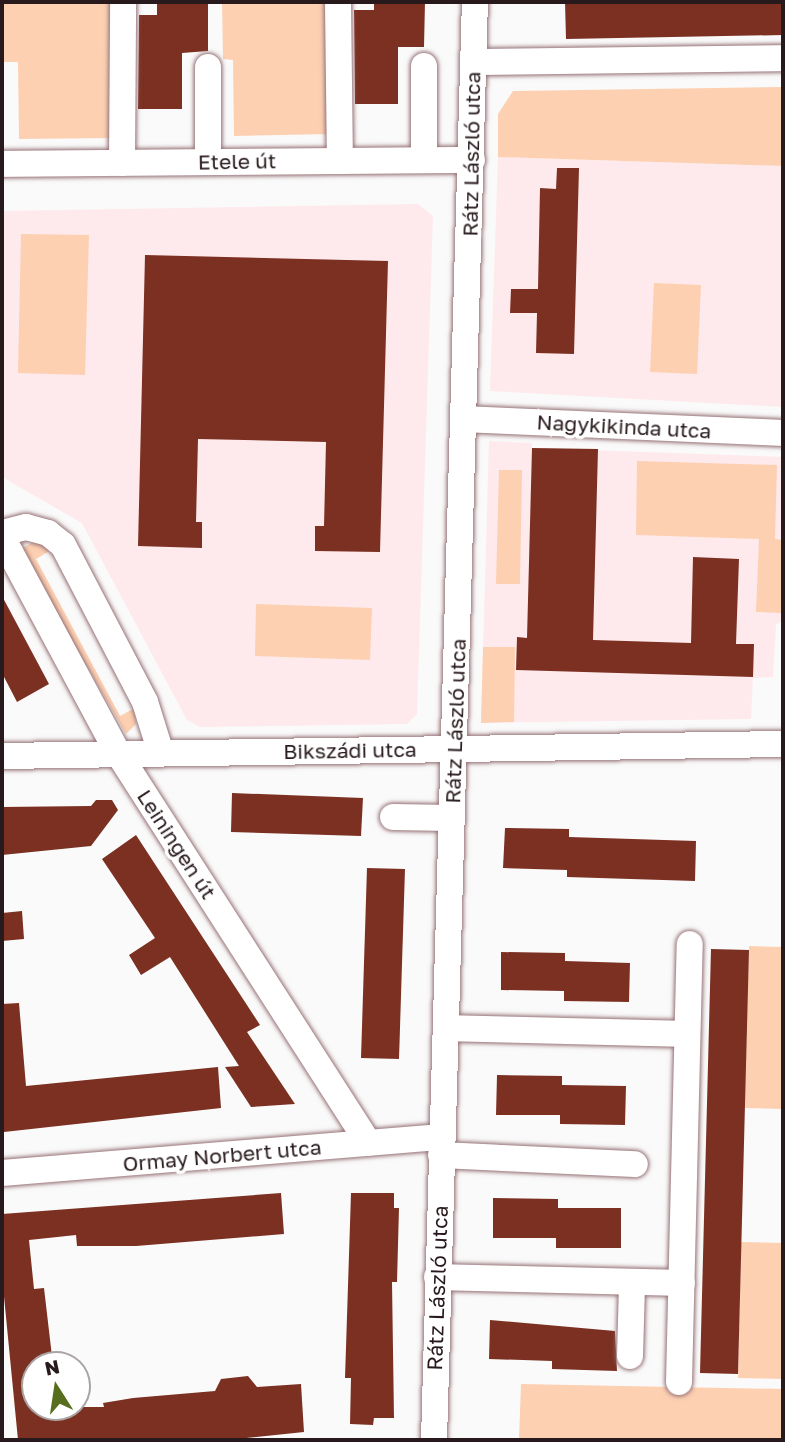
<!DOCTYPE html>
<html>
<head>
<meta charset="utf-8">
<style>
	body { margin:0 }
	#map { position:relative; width:785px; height:1442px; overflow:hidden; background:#fafafa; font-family:"Golos Text",sans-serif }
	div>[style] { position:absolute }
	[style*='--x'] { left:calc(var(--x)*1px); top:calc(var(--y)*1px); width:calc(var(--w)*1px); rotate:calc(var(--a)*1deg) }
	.built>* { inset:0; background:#feeaec }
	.green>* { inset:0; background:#fdd0b2 }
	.building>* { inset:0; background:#7c3022 }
	.roads { filter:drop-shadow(0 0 2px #967277) drop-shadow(0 0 2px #967277) }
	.minor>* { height:26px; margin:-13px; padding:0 13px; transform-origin:13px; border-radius:13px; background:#fff }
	span { translate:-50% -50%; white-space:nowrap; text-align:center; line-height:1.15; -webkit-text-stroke:7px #fff; paint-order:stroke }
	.street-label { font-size:21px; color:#281a1c }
	.frame { position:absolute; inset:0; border:4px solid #281a1c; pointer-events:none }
	.north { position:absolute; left:21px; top:1351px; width:70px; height:70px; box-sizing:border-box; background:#fff; border:2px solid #a9a3a4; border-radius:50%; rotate:348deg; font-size:19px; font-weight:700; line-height:28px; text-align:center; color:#281a1c }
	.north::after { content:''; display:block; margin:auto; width:24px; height:32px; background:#566e1e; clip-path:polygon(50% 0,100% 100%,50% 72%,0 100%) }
</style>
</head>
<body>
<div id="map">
	<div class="built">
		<i style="clip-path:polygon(498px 157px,783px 166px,783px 407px,490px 391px)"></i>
		<i style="clip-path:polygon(418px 204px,433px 216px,417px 714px,407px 724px,200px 727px,187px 720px,82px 523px,2px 477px,2px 211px)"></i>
		<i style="clip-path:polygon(489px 441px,532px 443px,532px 448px,783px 457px,783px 620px,776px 625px,773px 677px,753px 678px,751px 719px,481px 723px)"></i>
	</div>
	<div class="green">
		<i style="clip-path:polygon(3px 2px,112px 2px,114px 138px,19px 139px,18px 62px,4px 62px)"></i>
		<i style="clip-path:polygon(222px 2px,330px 2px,332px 134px,234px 136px,233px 60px,223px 59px)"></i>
		<i style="clip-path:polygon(783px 87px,783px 166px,498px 157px,498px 114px,513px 91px)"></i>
		<i style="clip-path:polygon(21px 234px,89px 235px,85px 375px,18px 373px)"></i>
		<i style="clip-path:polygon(654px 283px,701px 285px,697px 374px,650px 372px)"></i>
		<i style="clip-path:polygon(637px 461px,777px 465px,775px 539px,783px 540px,783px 613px,756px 612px,759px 539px,636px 535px)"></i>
		<i style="clip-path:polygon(499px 470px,522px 470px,520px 584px,496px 584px)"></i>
		<i style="clip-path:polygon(38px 539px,51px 550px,36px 559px,120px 716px,135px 708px,136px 724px,126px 734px,20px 550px)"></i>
		<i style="clip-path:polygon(256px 604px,372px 608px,370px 660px,255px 656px)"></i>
		<i style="clip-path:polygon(483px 647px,515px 647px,514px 722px,481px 723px)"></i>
		<i style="clip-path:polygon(749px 946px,783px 947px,783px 1109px,744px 1108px)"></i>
		<i style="clip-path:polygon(741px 1242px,783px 1243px,783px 1379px,738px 1378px)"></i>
		<i style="clip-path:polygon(521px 1384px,783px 1389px,783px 1440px,519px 1440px)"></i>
	</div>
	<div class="building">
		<i style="clip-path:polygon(157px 2px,208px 2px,208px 51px,182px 53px,182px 109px,138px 109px,139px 15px,157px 15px)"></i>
		<i style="clip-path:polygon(374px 2px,425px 2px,424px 47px,398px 47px,398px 104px,355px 104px,354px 10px,374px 10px)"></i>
		<i style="clip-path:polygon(565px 2px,783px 2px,783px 35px,566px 39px)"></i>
		<i style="clip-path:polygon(557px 168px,579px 168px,574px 354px,536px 353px,537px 313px,510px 313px,511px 289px,538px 289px,540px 188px,556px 189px)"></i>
		<i style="clip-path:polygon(145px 255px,388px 261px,380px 552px,315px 551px,315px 526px,324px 526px,326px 442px,198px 439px,196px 522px,202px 522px,202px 548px,138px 546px)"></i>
		<i style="clip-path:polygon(532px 448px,598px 449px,593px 640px,691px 643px,693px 557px,739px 559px,736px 644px,754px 644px,753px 677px,516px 670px,517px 637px,527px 638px)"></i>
		<i style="clip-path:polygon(2px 596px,49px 684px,17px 702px,2px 673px)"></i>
		<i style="clip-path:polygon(232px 793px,363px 798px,361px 836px,231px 832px)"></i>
		<i style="clip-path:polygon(96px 800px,112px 800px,118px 810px,91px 846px,2px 855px,2px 807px,91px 806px)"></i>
		<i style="clip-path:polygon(505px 828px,569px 829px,569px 837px,696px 841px,695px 881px,567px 877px,567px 870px,503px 868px)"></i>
		<i style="clip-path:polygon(136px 835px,260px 1025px,247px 1032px,295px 1104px,251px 1107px,225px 1067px,239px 1066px,170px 957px,141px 975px,129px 955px,155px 938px,102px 859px)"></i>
		<i style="clip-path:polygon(367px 868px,405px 869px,399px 1059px,361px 1058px)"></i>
		<i style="clip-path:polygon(22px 911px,24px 939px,2px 941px,2px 913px)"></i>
		<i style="clip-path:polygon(711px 949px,749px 950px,738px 1374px,700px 1373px)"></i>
		<i style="clip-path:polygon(501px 952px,565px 953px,565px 961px,630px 963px,629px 1002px,564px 1001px,564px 991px,501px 990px)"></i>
		<i style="clip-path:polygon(19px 1003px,26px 1086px,218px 1067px,221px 1108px,4px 1132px,2px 1004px)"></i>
		<i style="clip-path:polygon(497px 1075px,562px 1076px,562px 1085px,626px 1086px,625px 1125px,560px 1124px,560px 1115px,496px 1115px)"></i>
		<i style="clip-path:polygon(281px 1193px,284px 1234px,136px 1246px,77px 1246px,76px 1235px,29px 1240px,34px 1289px,44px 1288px,53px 1365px,35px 1365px,35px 1407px,104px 1407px,103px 1403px,133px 1398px,215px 1391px,221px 1379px,248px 1376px,257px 1387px,301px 1384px,304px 1432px,227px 1440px,18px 1440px,2px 1276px,2px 1214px)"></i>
		<i style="clip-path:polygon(351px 1193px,394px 1193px,394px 1208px,399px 1208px,397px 1282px,392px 1282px,394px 1418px,374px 1418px,373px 1425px,350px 1424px,351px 1378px,345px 1378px)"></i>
		<i style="clip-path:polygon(493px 1198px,558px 1199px,558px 1208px,621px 1208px,621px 1248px,556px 1248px,556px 1238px,493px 1238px)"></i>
		<i style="clip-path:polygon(490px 1320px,615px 1331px,617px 1371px,552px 1369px,552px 1361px,489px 1359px)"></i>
	</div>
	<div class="roads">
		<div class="minor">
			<i style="--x:338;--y:2;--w:159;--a:89.3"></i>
			<i style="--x:473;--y:62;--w:310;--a:-0.7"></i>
			<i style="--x:424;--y:66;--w:94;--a:90"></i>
			<i style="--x:208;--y:162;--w:95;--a:-90"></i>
			<i style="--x:122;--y:163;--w:161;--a:-89.6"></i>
			<i style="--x:2;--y:164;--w:470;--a:-0.5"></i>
			<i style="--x:464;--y:419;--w:319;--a:2.5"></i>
			<i style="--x:2;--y:533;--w:25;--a:-14"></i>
			<i style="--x:26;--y:527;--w:23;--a:15"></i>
			<i style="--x:48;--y:533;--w:19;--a:39"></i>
			<i style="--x:63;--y:545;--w:177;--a:62.4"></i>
			<i style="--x:145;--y:702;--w:53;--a:72.6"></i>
			<i style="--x:2;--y:537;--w:245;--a:61.8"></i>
			<i style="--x:118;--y:753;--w:463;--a:57.3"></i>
			<i style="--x:2;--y:756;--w:781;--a:-0.88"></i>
			<i style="--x:393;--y:817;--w:59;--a:1"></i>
			<i style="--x:446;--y:1028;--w:241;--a:1.4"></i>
			<i style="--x:441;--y:1155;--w:194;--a:2.7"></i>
			<i style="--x:2;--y:1173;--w:441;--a:-4.7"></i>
			<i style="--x:437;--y:1277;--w:245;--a:1.4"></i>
			<i style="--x:630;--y:1356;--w:73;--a:-88.4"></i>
			<i style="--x:679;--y:1382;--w:438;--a:-88.6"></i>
			<i style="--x:434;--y:1440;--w:1439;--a:-88.37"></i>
		</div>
	</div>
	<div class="street-label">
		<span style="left:471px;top:154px;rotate:-89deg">Rátz László utca</span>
		<span style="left:237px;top:161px;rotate:-1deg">Etele út</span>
		<span style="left:624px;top:426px;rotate:3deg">Nagykikinda utca</span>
		<span style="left:455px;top:721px;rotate:-88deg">Rátz László utca</span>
		<span style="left:350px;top:750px;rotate:-1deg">Bikszádi utca</span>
		<span style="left:177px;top:844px;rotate:57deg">Leiningen út</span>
		<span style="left:222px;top:1155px;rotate:-5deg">Ormay Norbert utca</span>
		<span style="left:437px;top:1288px;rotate:-88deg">Rátz László utca</span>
	</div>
	<div class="frame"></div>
	<div class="north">N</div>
</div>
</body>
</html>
